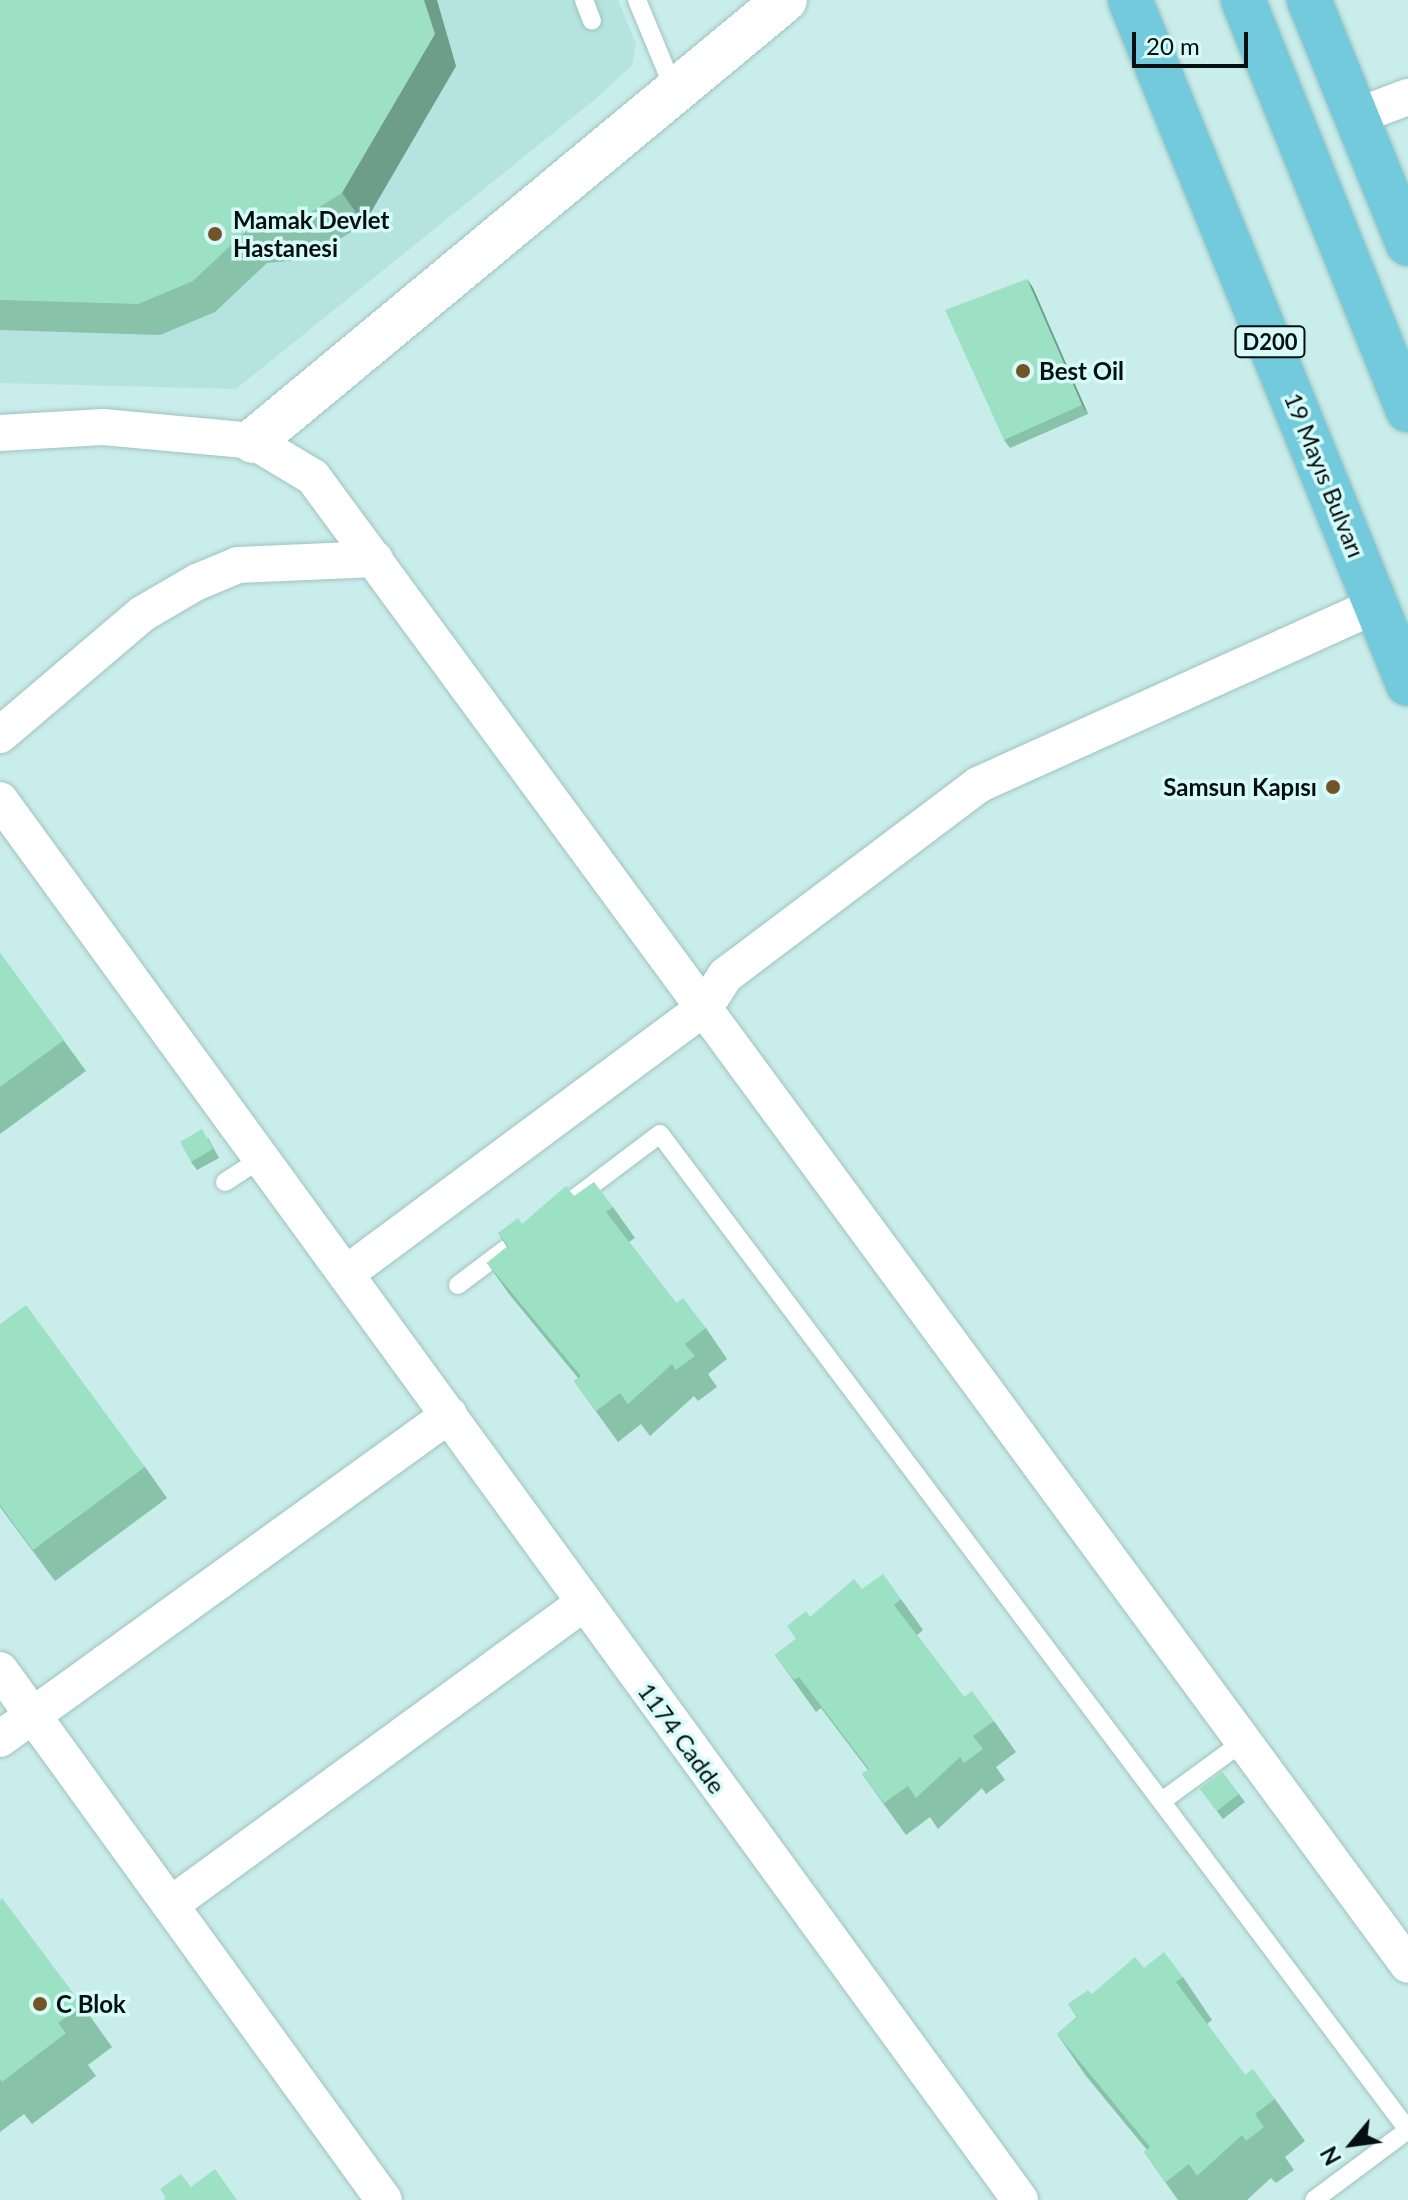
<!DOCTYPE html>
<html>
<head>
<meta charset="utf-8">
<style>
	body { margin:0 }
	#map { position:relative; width:1408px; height:2200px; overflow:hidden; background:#c9edea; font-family:Lato,sans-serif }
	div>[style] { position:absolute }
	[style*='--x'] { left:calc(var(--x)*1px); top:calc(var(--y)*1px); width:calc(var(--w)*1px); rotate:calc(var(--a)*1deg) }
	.built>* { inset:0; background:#b5e3e0 }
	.roads { filter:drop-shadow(0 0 2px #9fc3c0) drop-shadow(0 0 2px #9fc3c0) }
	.service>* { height:18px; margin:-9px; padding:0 9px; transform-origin:9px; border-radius:9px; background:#fff }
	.minor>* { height:36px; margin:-18px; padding:0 18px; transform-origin:18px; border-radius:18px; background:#fff }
	.tertiary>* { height:44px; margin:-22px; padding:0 22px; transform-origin:22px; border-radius:22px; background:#fff }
	.trunk>* { height:44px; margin:-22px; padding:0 22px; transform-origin:22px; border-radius:22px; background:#72cadc }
	.wall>* { inset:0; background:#87c2a9 }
	.shaded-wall>* { inset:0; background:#6e9e8a }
	.building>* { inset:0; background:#9de1c5 }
	.dots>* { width:22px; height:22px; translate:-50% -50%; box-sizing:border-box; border:4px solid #d6fbf8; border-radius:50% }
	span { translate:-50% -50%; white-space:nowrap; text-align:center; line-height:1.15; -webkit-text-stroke:7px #d6fbf8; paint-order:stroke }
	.shield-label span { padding:2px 6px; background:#d6fbf8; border:2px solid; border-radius:6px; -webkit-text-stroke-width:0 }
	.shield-label { font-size:22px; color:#040f0f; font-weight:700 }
	.poi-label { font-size:24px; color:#040f0f; font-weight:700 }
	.left { translate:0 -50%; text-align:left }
	.right { translate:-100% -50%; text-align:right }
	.street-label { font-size:24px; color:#040f0f }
	.north { position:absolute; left:1312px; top:2104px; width:80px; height:80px; -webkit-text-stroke:6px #d6fbf8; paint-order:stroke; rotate:241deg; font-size:22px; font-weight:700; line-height:32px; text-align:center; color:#040f0f }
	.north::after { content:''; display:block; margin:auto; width:28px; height:36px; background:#040f0f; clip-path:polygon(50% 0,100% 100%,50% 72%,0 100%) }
	.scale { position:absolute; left:1132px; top:32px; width:116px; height:36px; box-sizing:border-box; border:4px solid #040f0f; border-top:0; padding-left:10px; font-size:24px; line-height:28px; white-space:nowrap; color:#040f0f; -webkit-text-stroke:6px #d6fbf8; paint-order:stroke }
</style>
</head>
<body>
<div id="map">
	<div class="built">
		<i style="clip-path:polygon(0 0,618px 0,636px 44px,632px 65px,598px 97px,236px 389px,0 383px)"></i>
	</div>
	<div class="roads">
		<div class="service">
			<i style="--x:584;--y:0;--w:22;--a:69"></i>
			<i style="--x:637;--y:0;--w:94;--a:67.5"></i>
			<i style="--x:225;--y:1182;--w:44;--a:-33"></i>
			<i style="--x:575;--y:1198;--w:106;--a:-37"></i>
			<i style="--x:660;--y:1134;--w:1246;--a:53.09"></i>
			<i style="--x:1408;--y:2130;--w:117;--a:143.3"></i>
			<i style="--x:458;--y:1285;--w:60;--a:-36.9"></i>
			<i style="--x:1162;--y:1801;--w:102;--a:-36.2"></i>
		</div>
		<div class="minor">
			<i style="--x:1360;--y:115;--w:51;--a:-20.6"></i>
			<i style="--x:0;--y:433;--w:103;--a:-3.3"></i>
			<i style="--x:103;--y:427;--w:151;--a:5.3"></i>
			<i style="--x:253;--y:441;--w:70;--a:31"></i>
			<i style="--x:313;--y:477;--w:1847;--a:53.65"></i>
			<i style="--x:0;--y:735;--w:187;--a:-40.4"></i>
			<i style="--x:142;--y:614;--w:64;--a:-30.2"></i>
			<i style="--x:197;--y:582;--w:44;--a:-22.5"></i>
			<i style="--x:238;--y:565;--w:137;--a:-2.5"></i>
			<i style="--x:0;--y:800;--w:1732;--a:53.92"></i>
			<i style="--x:347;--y:1273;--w:446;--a:-36.6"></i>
			<i style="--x:705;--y:1007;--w:38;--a:-57"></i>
			<i style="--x:726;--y:975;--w:316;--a:-37"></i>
			<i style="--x:978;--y:785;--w:439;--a:-24.3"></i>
			<i style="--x:0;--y:1670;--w:654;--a:54.08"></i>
			<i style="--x:0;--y:1739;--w:554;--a:-35.81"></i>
			<i style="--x:170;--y:1905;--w:512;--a:-36.11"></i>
		</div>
		<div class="tertiary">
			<i style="--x:253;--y:441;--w:691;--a:-39.66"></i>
		</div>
		<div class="trunk">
			<i style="--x:1130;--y:0;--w:738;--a:67.88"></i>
			<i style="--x:1243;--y:0;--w:442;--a:68.1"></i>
			<i style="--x:1309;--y:0;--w:263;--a:67.9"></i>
		</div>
	</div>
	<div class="wall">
		<i style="clip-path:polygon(0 0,456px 66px,364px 224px,308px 259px,267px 263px,215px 312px,160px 335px,0 330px)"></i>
		<i style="clip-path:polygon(1027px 279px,1033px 288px,1088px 414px,1010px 448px,1004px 440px)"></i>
		<i style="clip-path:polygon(0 953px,86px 1071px,0 1134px)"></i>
		<i style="clip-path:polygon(208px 1138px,219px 1158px,197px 1170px,191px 1162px)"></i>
		<i style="clip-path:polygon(574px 1196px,613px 1207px,635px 1238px,629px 1242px,676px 1303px,706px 1328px,727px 1359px,708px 1374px,717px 1387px,698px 1401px,694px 1396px,650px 1436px,641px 1424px,618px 1442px,574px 1381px,578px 1378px,509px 1294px,487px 1263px,507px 1247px,498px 1233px,522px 1224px)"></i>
		<i style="clip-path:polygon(0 1324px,145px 1467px,167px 1498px,55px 1581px,0 1507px)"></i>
		<i style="clip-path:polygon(862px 1589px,901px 1599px,923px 1630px,917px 1635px,964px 1697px,994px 1721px,1016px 1752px,996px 1767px,1005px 1780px,986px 1794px,982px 1788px,938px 1829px,930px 1817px,906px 1835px,862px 1774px,868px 1770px,821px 1708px,816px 1712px,775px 1655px,796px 1639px,810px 1617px)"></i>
		<i style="clip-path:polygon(1222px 1772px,1245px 1802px,1223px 1819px,1200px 1789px)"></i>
		<i style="clip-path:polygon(0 1900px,82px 2005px,112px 2047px,88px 2065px,96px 2076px,32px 2124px,24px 2114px,0 2132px)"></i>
		<i style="clip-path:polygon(1183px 1977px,1212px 2020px,1207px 2024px,1245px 2075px,1275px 2099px,1305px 2141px,1285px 2157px,1294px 2170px,1276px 2183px,1271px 2178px,1247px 2200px,1178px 2200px,1144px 2152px,1147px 2150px,1086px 2076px,1057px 2034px,1077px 2017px,1068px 2004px,1092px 1994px)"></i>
	</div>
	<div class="shaded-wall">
		<i style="clip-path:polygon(424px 0,437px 0,456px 66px,364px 224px,342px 193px)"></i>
		<i style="clip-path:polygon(1027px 279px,1033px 288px,1088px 414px,1082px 405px)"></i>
	</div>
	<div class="building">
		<i style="clip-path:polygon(0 0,424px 0,435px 34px,342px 193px,286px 228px,245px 232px,193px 281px,138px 304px,0 300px)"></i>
		<i style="clip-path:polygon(1027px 279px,1082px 405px,1004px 440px,945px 310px)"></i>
		<i style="clip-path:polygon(0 953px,64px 1040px,0 1087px)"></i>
		<i style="clip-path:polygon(202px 1129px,213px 1149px,191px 1162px,180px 1142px)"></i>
		<i style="clip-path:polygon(594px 1182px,613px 1207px,606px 1212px,676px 1303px,683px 1298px,706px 1328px,685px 1344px,695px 1356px,676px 1370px,672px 1364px,628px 1404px,620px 1393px,596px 1411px,574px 1381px,581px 1376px,487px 1263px,508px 1246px,498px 1233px,518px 1218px,522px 1224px,566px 1186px,574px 1196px)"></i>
		<i style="clip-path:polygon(26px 1305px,145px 1467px,33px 1550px,0 1505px,0 1324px)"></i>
		<i style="clip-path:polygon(883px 1574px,901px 1599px,894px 1605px,964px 1697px,972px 1691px,994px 1721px,973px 1736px,983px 1749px,964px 1763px,960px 1757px,916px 1798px,908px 1786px,884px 1803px,862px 1774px,869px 1769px,799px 1677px,794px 1680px,775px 1655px,796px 1639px,787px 1626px,806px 1611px,810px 1617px,854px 1579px,862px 1589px)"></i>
		<i style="clip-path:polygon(1222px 1772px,1239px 1794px,1217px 1811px,1200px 1789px)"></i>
		<i style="clip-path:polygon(2px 1898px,82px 2005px,58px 2023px,66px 2033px,2px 2082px,0 2079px,0 1900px)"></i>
		<i style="clip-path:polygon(1164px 1952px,1183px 1977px,1176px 1982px,1245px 2075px,1253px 2069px,1275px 2099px,1255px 2114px,1264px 2127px,1246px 2141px,1242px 2135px,1197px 2176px,1189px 2164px,1166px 2182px,1144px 2152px,1150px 2147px,1057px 2034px,1078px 2017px,1068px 2004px,1088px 1990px,1092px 1994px,1135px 1957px,1144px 1968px)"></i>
		<i style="clip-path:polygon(215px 2169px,237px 2200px,163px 2200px,166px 2198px,160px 2189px,181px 2174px,191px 2187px)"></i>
	</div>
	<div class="dots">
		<i style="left:215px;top:234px;background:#735429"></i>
		<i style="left:1023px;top:371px;background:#735429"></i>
		<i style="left:1333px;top:787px;background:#735429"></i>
		<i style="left:40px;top:2004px;background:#735429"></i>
	</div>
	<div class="shield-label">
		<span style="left:1270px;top:342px">D200</span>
	</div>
	<div class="poi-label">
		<span class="left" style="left:233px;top:234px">Mamak Devlet<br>Hastanesi</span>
		<span class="left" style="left:1039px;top:371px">Best Oil</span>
		<span class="right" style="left:1317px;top:787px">Samsun Kapısı</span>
		<span class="left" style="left:56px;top:2004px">C Blok</span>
	</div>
	<div class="street-label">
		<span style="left:1325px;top:475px;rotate:68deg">19 Mayıs Bulvarı</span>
		<span style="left:682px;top:1738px;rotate:54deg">1174 Cadde</span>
	</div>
	<div class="north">N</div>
	<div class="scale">20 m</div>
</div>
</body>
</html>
